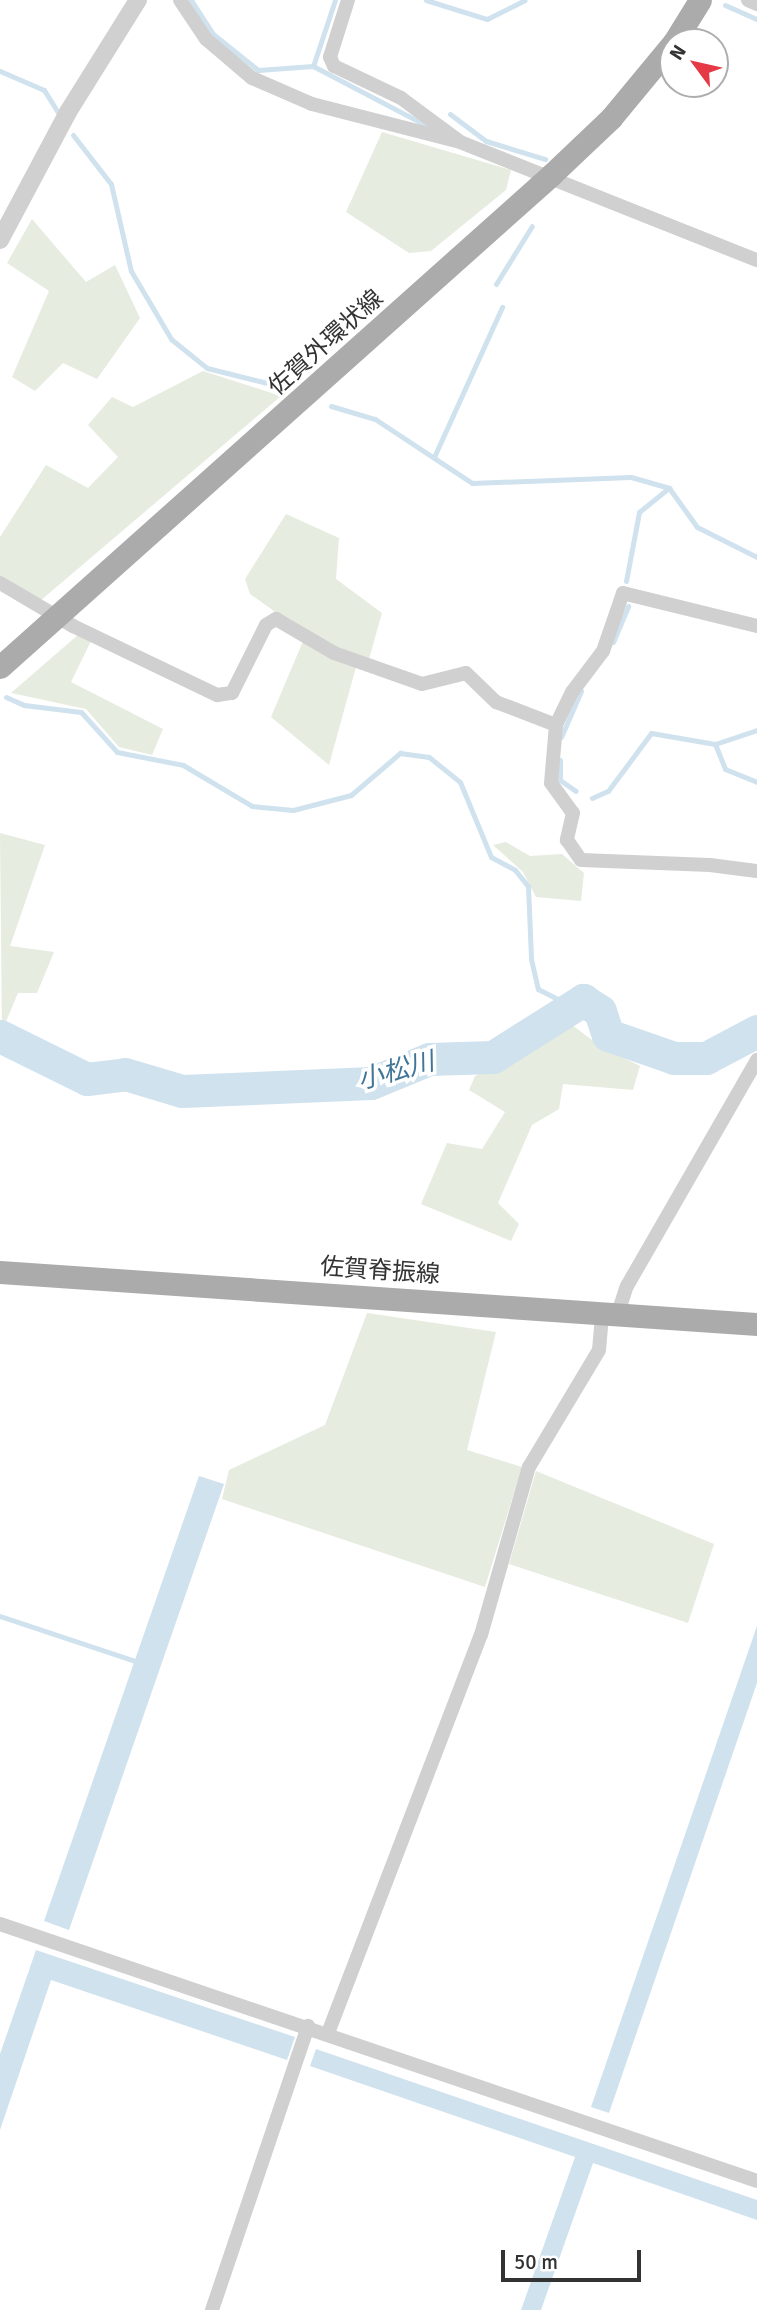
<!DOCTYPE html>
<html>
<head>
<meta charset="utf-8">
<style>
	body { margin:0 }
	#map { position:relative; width:757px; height:2310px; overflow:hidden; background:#fff; font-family:Signika,"Noto Sans JP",sans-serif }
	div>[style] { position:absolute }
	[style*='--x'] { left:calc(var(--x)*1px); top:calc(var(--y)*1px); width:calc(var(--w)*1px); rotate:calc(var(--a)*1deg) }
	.green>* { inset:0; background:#e6ecdf }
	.water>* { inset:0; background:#cfe2ee }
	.stream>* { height:5px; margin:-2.5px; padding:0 2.5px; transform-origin:2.5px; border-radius:2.5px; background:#cfe2ee }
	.river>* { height:33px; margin:-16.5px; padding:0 16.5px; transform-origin:16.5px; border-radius:16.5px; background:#cfe2ee }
	.minor>* { height:14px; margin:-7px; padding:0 7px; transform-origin:7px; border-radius:7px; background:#d0d0d0 }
	.tertiary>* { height:18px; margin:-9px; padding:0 9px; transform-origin:9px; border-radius:9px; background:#d0d0d0 }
	.primary>* { height:23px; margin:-11.5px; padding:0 11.5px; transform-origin:11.5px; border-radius:11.5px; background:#ababab }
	span { translate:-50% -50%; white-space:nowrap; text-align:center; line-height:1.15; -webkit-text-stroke:7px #fff; paint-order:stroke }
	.street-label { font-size:24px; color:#333 }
	.water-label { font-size:26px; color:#3f7597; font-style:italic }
	.north { position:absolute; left:659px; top:28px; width:70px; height:70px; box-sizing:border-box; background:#fff; border:2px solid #adadad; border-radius:50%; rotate:303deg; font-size:19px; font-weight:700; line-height:28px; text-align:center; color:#333 }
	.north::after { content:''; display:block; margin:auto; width:24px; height:32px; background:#e63946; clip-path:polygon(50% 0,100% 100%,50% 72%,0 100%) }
	.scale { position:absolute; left:501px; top:2250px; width:140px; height:32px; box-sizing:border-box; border:4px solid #333; border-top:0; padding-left:9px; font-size:21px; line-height:24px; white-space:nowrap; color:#333; -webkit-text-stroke:5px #fff; paint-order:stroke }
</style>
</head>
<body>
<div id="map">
	<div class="green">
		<i style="clip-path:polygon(382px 132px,511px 170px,506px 190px,431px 251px,409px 253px,346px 212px)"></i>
		<i style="clip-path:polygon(32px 219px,86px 282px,115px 265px,140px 318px,97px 379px,63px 363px,35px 391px,12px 377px,49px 291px,7px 263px)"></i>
		<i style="clip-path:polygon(203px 371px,281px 396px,40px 601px,0 577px,0 537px,46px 465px,88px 488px,118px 457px,88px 425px,112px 397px,133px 407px)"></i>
		<i style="clip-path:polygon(286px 514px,339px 538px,336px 579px,382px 613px,369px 659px,356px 667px,329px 765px,271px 717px,306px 634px,250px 594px,245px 579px)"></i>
		<i style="clip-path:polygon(79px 634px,91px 641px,71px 682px,163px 729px,152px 755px,119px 747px,86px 709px,11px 693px)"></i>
		<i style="clip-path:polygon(0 833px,45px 845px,10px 946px,54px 952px,37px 993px,18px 993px,2px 1031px)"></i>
		<i style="clip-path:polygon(506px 842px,530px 856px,562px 854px,584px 873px,581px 901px,536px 897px,523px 872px,493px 845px)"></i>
		<i style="clip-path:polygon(568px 1022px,600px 1046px,640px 1066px,633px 1090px,563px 1084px,559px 1109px,532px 1125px,498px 1203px,519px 1224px,511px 1241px,421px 1204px,447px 1143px,482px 1149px,505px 1112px,469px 1090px,475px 1076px,526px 1054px)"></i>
		<i style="clip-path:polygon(367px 1313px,496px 1332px,467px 1450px,522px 1467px,485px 1587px,222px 1499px,229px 1470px,325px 1425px)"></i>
		<i style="clip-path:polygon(536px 1471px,714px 1544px,688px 1623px,509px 1564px)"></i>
	</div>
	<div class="water">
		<i style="clip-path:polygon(199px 1476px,224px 1484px,69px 1930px,44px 1921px)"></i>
		<i style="clip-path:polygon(757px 1626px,757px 1683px,609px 2113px,591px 2107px)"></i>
		<i style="clip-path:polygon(36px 1950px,295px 2037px,287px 2060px,51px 1980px,0 2130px,0 2054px)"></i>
		<i style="clip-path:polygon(316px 2049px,757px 2200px,757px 2220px,593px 2163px,541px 2310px,521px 2310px,575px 2157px,310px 2066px)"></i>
	</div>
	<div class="stream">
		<i style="--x:191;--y:0;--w:40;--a:57.1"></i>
		<i style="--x:213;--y:34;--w:58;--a:38.7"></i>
		<i style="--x:258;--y:70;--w:55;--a:-4.2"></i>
		<i style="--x:335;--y:0;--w:70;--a:108.4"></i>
		<i style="--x:313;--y:66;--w:131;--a:27.7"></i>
		<i style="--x:426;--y:0;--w:64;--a:17.3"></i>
		<i style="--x:487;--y:19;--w:42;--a:-26.6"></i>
		<i style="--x:725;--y:5;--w:35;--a:24"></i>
		<i style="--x:0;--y:71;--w:48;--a:23.4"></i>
		<i style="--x:44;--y:90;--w:25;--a:58"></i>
		<i style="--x:450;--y:114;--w:45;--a:36.9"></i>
		<i style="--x:486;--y:141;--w:62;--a:17"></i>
		<i style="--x:73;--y:135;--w:62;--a:52.2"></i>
		<i style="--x:111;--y:184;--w:89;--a:77.1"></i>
		<i style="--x:131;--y:271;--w:79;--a:59.5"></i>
		<i style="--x:171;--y:339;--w:46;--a:38.9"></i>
		<i style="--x:207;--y:368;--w:74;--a:14"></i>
		<i style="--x:496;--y:284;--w:68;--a:-58.2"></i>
		<i style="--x:331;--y:406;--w:46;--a:16.5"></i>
		<i style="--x:375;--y:419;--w:116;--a:33.4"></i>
		<i style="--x:472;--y:483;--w:159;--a:-2.2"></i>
		<i style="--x:631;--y:477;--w:40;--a:16"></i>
		<i style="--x:669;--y:488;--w:48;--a:54.3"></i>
		<i style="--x:697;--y:527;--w:67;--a:26.6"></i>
		<i style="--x:434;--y:457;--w:165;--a:-65.6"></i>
		<i style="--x:626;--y:581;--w:70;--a:-79.3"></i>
		<i style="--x:639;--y:512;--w:38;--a:-39"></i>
		<i style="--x:613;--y:642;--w:39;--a:-67"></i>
		<i style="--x:6;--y:697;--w:20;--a:24"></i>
		<i style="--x:24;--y:705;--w:57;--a:7"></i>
		<i style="--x:81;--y:712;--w:54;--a:48"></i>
		<i style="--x:117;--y:752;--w:67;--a:11.1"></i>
		<i style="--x:183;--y:765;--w:80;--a:30.7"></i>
		<i style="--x:252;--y:806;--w:41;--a:5.6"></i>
		<i style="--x:293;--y:810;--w:60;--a:-14.5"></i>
		<i style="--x:351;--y:795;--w:65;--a:-40.6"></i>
		<i style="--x:400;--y:753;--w:29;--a:8"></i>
		<i style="--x:429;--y:757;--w:40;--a:39"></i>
		<i style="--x:460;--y:782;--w:81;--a:67.5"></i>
		<i style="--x:491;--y:857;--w:27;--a:28"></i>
		<i style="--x:515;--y:870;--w:21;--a:51"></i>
		<i style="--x:528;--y:886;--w:73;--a:87.6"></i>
		<i style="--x:531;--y:959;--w:31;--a:77"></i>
		<i style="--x:538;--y:989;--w:37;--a:27"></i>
		<i style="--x:561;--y:737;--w:50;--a:-66.5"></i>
		<i style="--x:715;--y:744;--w:44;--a:-18.4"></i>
		<i style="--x:560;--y:760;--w:20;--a:90"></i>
		<i style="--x:560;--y:780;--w:19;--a:35"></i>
		<i style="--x:592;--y:798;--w:17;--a:-24"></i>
		<i style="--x:608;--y:791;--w:72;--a:-53.4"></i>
		<i style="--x:651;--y:733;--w:65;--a:9.8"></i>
		<i style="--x:715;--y:744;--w:27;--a:68"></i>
		<i style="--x:725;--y:769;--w:35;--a:22"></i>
		<i style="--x:0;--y:1616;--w:142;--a:18.4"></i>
	</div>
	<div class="river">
		<i style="--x:0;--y:1036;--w:97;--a:26.3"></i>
		<i style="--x:87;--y:1079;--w:38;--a:-7"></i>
		<i style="--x:125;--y:1074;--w:59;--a:16.6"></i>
		<i style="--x:182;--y:1091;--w:189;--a:-2.4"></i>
		<i style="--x:371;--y:1083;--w:63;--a:-22.5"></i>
		<i style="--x:429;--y:1059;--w:64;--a:-1.8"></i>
		<i style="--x:493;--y:1057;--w:107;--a:-32.3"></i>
		<i style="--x:583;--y:1000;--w:20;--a:33"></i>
		<i style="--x:600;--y:1011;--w:25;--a:72"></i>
		<i style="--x:608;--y:1035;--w:70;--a:19.2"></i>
		<i style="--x:674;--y:1058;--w:32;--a:0"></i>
		<i style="--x:706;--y:1058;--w:58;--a:-27.9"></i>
	</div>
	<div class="minor">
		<i style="--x:180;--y:0;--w:47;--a:56.3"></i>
		<i style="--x:206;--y:39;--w:60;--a:40.3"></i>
		<i style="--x:252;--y:78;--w:65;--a:23.4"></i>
		<i style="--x:312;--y:104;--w:153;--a:14.4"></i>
		<i style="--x:460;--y:142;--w:320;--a:21.7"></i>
		<i style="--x:348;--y:0;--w:60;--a:107.5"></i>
		<i style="--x:330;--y:57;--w:10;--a:66"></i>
		<i style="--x:334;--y:66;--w:74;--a:25.5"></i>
		<i style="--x:401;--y:98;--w:72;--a:36.6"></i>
		<i style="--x:748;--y:0;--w:10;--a:24"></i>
		<i style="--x:0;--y:583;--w:85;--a:30.5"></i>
		<i style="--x:73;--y:626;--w:160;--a:25.6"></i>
		<i style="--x:217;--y:695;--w:15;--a:-8"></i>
		<i style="--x:232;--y:693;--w:76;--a:-63.4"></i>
		<i style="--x:266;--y:625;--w:12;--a:-31"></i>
		<i style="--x:276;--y:619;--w:67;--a:30.4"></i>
		<i style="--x:334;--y:653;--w:93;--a:19.4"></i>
		<i style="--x:422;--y:684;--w:45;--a:-14"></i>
		<i style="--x:466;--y:673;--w:42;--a:44"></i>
		<i style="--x:496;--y:702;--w:64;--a:21"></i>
		<i style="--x:757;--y:626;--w:138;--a:-166.2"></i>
		<i style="--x:623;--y:593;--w:61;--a:109"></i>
		<i style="--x:603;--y:651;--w:51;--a:127.1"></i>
		<i style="--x:572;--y:692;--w:37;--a:116"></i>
		<i style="--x:556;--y:725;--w:58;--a:94.9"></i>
		<i style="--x:551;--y:783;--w:37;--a:54"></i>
		<i style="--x:573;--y:813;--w:28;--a:103"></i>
		<i style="--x:567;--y:840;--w:24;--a:55"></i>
		<i style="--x:581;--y:860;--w:129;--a:2.2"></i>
		<i style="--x:710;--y:865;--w:47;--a:7.3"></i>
		<i style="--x:618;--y:1313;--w:28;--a:-72"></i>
		<i style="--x:627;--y:1286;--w:261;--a:-60.1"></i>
		<i style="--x:0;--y:1924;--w:799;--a:18.75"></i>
		<i style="--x:328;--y:2033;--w:426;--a:-69"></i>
		<i style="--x:481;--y:1635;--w:175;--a:-74.1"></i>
		<i style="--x:529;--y:1467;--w:136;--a:-59.1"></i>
		<i style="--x:599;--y:1350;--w:38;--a:-85"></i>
		<i style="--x:212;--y:2310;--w:300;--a:-71.3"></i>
	</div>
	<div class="tertiary">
		<i style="--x:0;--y:240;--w:145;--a:-62"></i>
		<i style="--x:68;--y:112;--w:132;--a:-58"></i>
	</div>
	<div class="primary">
		<i style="--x:674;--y:42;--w:49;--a:-58.2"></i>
		<i style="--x:0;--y:667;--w:739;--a:-41.76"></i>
		<i style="--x:551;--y:175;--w:83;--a:-43.5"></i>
		<i style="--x:611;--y:118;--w:97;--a:-50.4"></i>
		<i style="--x:0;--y:1272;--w:759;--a:3.93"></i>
	</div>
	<div class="street-label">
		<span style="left:326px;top:343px;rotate:-42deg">佐賀外環状線</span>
		<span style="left:380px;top:1271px;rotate:4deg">佐賀脊振線</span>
	</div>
	<div class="water-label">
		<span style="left:396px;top:1072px;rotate:-15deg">小松川</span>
	</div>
	<div class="north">N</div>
	<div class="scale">50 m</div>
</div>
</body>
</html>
